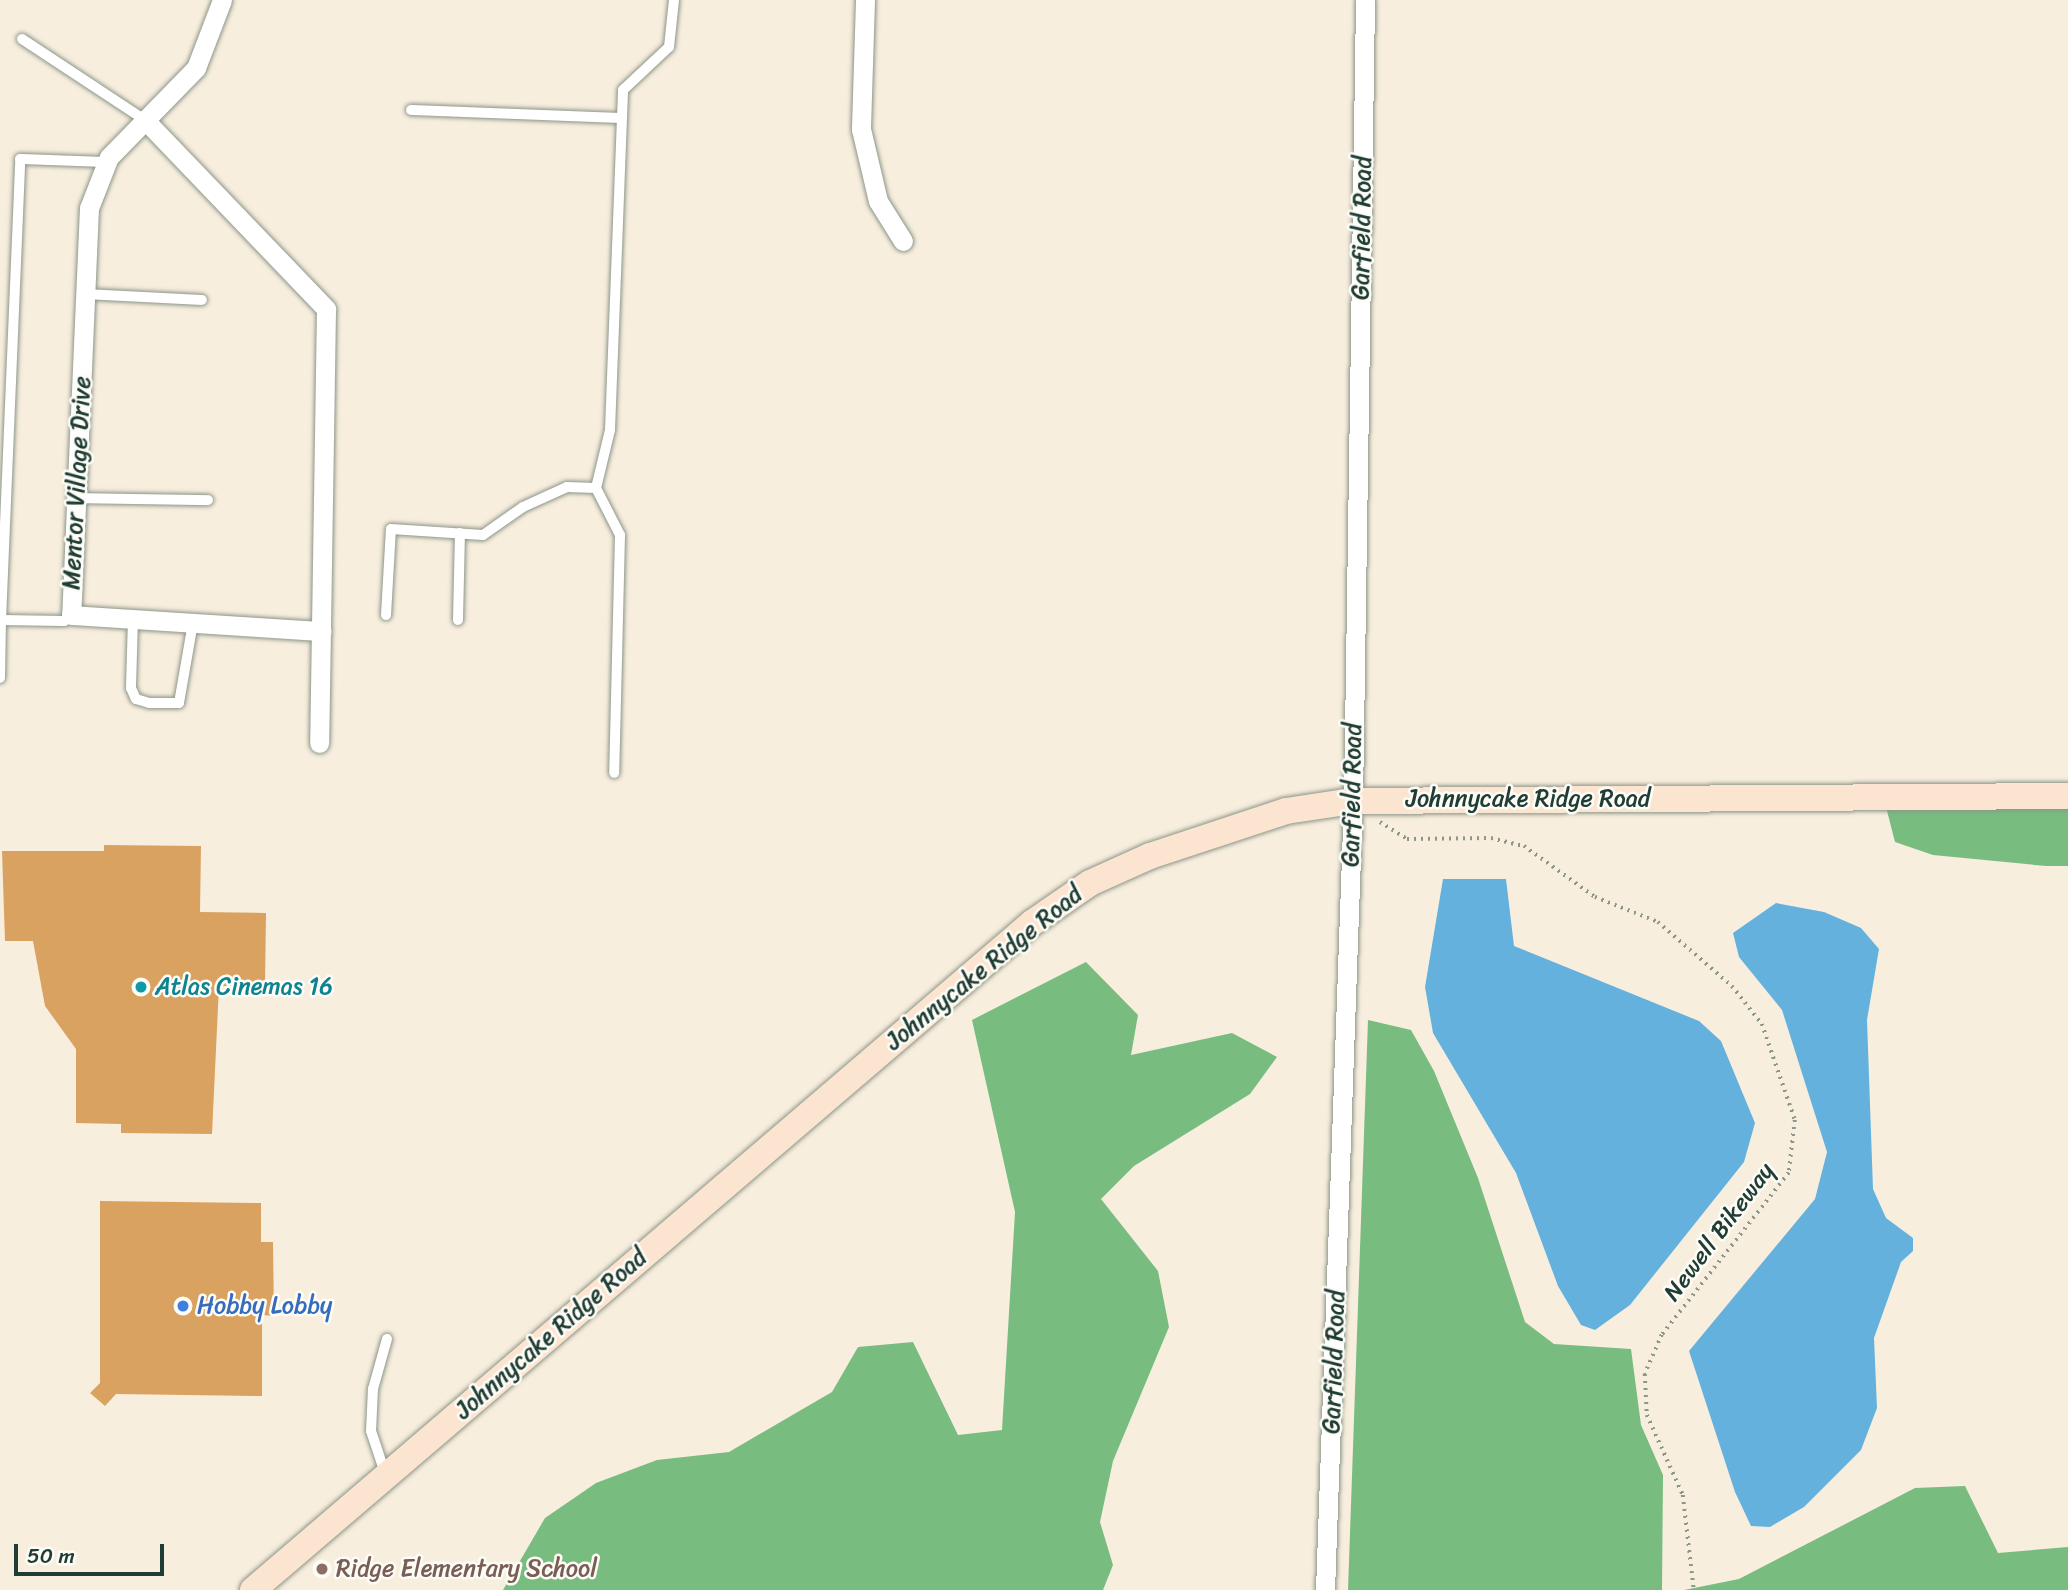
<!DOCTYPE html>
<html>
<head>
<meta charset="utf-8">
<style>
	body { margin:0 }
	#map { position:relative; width:2068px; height:1590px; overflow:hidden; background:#f8eede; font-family:Sriracha,sans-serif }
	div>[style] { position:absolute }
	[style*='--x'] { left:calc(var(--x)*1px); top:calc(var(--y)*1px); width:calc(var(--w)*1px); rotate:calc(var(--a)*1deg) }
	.forest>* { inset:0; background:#78bc80 }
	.water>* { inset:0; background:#65b1de }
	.building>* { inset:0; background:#daa260 }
	.path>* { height:3.5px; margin-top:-1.75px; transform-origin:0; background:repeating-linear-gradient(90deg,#8c9689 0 2px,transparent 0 7px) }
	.roads { filter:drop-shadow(0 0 2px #8c9689) drop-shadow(0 0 2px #8c9689) }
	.service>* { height:10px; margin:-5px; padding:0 5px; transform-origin:5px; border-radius:5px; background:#fff }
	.minor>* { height:19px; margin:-9.5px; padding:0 9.5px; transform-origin:9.5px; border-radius:9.5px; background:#fff }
	.secondary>* { height:26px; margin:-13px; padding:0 13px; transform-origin:13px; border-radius:13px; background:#fce5d0 }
	.dots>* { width:19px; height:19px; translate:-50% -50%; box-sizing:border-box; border:4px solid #fdfcf7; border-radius:50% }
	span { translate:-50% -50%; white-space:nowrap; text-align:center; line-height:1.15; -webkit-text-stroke:5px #fdfcf7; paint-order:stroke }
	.street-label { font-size:24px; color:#1f3d34 }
	.culture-label { font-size:24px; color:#0d838f }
	.left { translate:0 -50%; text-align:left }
	.shop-label { font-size:24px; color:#366cbe }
	.education-label { font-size:24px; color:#785e54 }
	.scale { position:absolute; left:14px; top:1544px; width:150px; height:32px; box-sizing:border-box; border:4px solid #1f3d34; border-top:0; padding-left:9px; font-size:21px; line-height:24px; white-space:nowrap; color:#1f3d34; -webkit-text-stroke:5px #fdfcf7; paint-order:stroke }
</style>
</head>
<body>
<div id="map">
	<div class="forest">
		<i style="clip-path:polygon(2068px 802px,2068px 866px,2046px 866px,1933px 855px,1895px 842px,1885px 803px)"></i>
		<i style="clip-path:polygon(1086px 962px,1138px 1015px,1131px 1055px,1232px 1033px,1277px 1057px,1250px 1094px,1134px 1166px,1101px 1199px,1158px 1271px,1169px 1327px,1113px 1461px,1100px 1522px,1113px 1565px,1103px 1590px,503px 1590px,545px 1518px,596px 1483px,657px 1460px,729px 1452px,832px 1392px,858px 1347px,913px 1342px,958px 1435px,1002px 1430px,1015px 1212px,972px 1020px)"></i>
		<i style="clip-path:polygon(1368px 1020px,1411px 1030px,1434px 1071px,1478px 1178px,1525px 1322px,1554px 1344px,1631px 1349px,1641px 1425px,1663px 1475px,1662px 1590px,1348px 1590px)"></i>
		<i style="clip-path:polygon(1965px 1486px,1998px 1553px,2068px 1547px,2068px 1590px,1684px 1590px,1739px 1579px,1915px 1488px)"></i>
	</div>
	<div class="water">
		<i style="clip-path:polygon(1443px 879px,1506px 879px,1514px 946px,1699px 1021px,1721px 1041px,1755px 1123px,1744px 1162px,1630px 1305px,1595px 1330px,1581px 1325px,1558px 1286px,1516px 1173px,1433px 1033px,1425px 987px)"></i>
		<i style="clip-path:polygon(1776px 903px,1824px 912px,1861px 928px,1879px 949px,1867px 1020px,1873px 1189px,1886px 1218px,1913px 1238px,1913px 1251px,1901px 1262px,1874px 1338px,1877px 1408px,1861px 1450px,1804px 1507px,1770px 1527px,1751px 1526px,1735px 1492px,1689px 1351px,1815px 1199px,1827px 1152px,1782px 1010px,1739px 957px,1733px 933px)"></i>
	</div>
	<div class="building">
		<i style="clip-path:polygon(104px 845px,201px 846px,200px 912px,266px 913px,265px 986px,219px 986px,212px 1134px,121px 1133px,121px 1124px,76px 1123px,76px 1049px,45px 1006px,33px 941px,5px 941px,2px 851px,104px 851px)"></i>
		<i style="clip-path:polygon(100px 1201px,261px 1203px,261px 1242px,273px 1242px,274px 1316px,262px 1315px,262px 1396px,116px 1394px,105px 1406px,90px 1393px,100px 1383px)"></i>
	</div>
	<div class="path">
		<i style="--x:1380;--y:822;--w:32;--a:32"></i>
		<i style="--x:1407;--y:839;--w:84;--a:-0.7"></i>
		<i style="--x:1491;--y:838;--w:34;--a:14"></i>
		<i style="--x:1524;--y:846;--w:87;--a:35.7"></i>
		<i style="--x:1595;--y:897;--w:68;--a:21.6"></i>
		<i style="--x:1658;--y:922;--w:98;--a:40.9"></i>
		<i style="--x:1732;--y:986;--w:48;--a:51.7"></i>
		<i style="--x:1762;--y:1024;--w:102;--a:71"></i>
		<i style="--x:1795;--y:1120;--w:53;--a:96.5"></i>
		<i style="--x:1789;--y:1173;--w:206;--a:128.1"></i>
		<i style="--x:1662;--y:1335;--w:43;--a:113.6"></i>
		<i style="--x:1645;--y:1374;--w:41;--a:87.2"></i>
		<i style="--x:1647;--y:1415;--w:88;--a:65.8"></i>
		<i style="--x:1683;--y:1495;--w:96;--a:83.4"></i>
	</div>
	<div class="roads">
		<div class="service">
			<i style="--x:22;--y:39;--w:147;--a:33.4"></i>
			<i style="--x:411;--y:110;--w:211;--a:2.2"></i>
			<i style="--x:85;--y:294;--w:117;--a:2.9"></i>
			<i style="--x:596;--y:488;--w:60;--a:-76.4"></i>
			<i style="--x:610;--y:430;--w:340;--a:-87.8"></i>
			<i style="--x:623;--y:90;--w:63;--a:-43.1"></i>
			<i style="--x:669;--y:47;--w:47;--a:-83.9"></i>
			<i style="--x:76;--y:498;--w:132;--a:0.9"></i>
			<i style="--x:71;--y:615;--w:9;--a:139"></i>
			<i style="--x:64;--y:621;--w:63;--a:-179.1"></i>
			<i style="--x:1;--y:620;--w:461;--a:-87.6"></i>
			<i style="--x:20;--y:159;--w:87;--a:2"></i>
			<i style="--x:386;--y:615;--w:86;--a:-86.7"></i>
			<i style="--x:391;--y:529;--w:92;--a:3.7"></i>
			<i style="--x:483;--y:535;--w:49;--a:-35"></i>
			<i style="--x:523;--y:507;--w:48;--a:-24.4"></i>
			<i style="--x:567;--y:487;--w:29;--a:2"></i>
			<i style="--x:596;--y:488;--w:53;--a:62.9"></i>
			<i style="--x:620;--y:535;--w:238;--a:91.4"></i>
			<i style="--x:133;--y:619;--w:69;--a:91.7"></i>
			<i style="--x:131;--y:688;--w:12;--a:66"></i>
			<i style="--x:136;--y:699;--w:14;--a:17"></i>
			<i style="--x:149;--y:703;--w:30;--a:0"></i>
			<i style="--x:179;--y:703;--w:81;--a:-80.1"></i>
			<i style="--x:458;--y:620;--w:87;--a:-88.7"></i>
			<i style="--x:0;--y:678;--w:58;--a:-89"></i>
			<i style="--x:386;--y:1476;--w:47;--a:-108.4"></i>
			<i style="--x:371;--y:1431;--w:42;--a:-87.3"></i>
			<i style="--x:373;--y:1389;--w:52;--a:-74.4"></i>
		</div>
		<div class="minor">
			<i style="--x:222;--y:0;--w:73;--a:110.9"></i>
			<i style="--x:196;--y:68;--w:124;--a:134.3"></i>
			<i style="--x:109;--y:157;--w:55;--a:111.4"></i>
			<i style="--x:89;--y:208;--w:407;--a:92.5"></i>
			<i style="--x:71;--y:615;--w:251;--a:3.7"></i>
			<i style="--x:865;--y:0;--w:129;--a:91.8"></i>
			<i style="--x:861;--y:129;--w:74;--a:76.7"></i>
			<i style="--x:878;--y:201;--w:47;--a:58"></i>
			<i style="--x:145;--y:120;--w:262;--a:46.2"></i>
			<i style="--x:326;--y:309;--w:434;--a:90.9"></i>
			<i style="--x:1325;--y:1590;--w:789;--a:-87.97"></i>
			<i style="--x:1353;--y:801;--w:801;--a:-89.14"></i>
		</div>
		<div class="secondary">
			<i style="--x:253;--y:1590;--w:1026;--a:-40.57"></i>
			<i style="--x:1032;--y:923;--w:70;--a:-34.6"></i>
			<i style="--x:1090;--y:883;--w:66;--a:-24.2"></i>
			<i style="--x:1150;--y:856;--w:143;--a:-18.3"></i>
			<i style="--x:1286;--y:811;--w:68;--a:-8.5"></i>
			<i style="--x:1353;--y:801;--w:715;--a:-0.4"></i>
		</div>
	</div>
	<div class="dots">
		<i style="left:141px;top:987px;background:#0f9aa8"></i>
		<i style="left:183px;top:1306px;background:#3f7fe0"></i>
		<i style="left:322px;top:1569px;background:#8d6e63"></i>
	</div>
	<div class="street-label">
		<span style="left:1362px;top:228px;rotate:-89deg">Garfield Road</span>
		<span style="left:77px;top:483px;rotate:-87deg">Mentor Village Drive</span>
		<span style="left:1352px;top:795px;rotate:-89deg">Garfield Road</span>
		<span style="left:1528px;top:799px">Johnnycake Ridge Road</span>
		<span style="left:984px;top:968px;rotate:-39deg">Johnnycake Ridge Road</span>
		<span style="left:1719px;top:1232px;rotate:-53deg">Newell Bikeway</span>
		<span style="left:551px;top:1334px;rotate:-41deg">Johnnycake Ridge Road</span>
		<span style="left:1334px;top:1362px;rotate:-88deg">Garfield Road</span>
	</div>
	<div class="culture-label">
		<span class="left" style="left:155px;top:987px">Atlas Cinemas 16</span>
	</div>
	<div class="shop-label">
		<span class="left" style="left:197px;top:1306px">Hobby Lobby</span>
	</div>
	<div class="education-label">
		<span class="left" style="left:336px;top:1569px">Ridge Elementary School</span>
	</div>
	<div class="scale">50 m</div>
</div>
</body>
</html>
